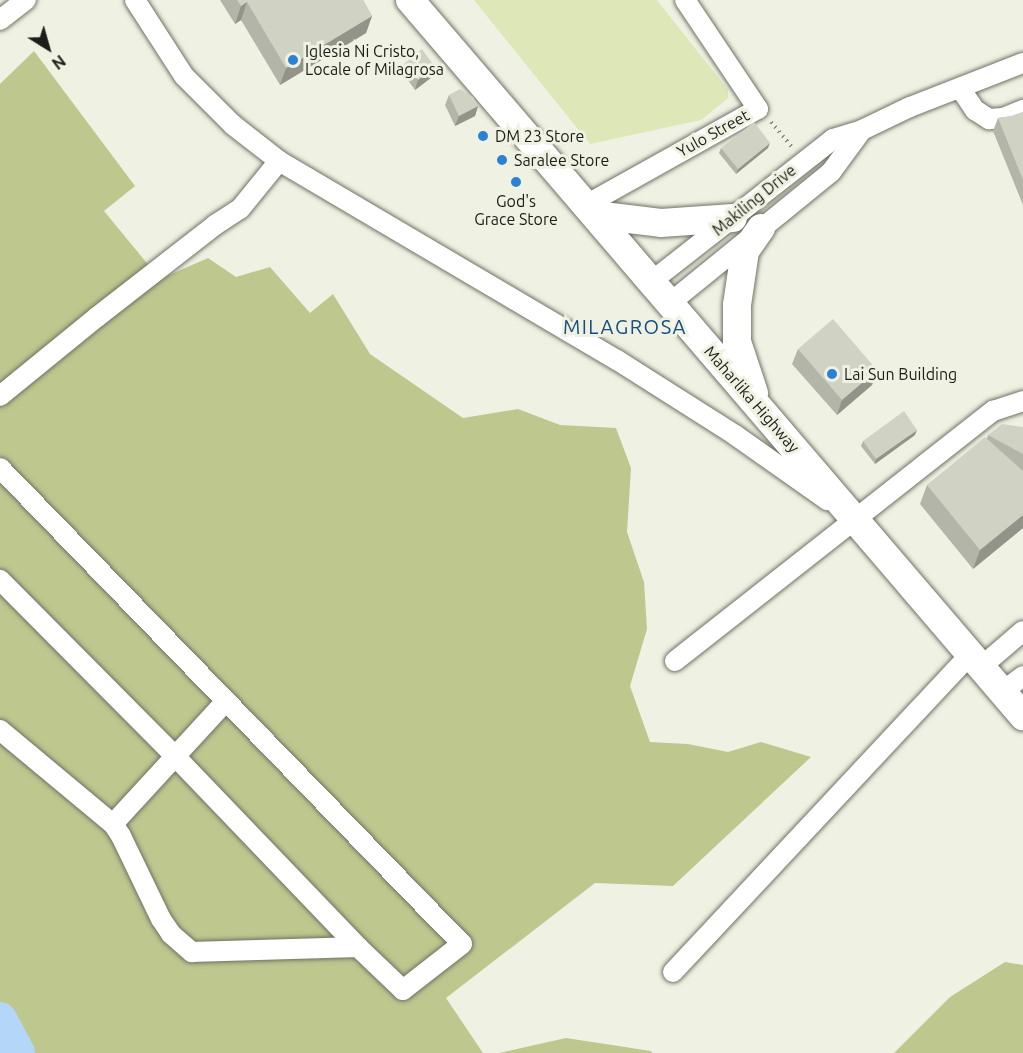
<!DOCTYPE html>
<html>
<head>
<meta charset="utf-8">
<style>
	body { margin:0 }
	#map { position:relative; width:1023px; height:1053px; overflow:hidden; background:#eff2e3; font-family:Ubuntu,sans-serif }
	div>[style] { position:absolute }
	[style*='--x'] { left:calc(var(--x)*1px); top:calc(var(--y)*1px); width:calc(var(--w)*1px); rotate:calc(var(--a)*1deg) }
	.green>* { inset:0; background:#dee7b7 }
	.forest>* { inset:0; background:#bdc78e }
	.river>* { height:34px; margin:-17px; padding:0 17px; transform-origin:17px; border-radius:17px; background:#b4d6f9 }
	.path>* { height:4px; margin-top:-2px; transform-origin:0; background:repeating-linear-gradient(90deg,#87897f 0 1.5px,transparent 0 6px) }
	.roads { filter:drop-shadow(0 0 2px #6f7265) drop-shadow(0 0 2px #6f7265) }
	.minor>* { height:20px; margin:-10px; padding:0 10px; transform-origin:10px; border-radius:10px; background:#fff }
	.highway>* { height:28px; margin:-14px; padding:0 14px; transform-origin:14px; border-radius:14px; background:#fff }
	.wall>* { inset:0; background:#b3b5a9 }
	.shaded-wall>* { inset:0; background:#929389 }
	.building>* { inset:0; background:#d0d2c4 }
	.dots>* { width:16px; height:16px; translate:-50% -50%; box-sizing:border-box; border:3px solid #eff2e3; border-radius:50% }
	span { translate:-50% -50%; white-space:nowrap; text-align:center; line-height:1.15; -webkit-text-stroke:6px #eff2e3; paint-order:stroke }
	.poi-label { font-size:16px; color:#1c1d17 }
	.left { translate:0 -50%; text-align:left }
	.street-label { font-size:16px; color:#1c1d17 }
	.quarter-label { font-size:20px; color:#164d7e; letter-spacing:1.5px }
	.north { position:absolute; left:18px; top:18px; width:60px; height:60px; -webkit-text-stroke:4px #eff2e3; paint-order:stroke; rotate:143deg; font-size:16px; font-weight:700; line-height:24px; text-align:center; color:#1c1d17 }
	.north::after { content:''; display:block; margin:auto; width:21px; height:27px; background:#1c1d17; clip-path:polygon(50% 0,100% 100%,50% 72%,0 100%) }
</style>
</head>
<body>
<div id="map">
	<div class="green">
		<i style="clip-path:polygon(474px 0,657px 0,728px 90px,728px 98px,701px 120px,590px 144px)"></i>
	</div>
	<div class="forest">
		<i style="clip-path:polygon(34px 51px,135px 186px,104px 211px,160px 279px,208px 258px,236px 277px,270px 267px,310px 313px,333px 294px,370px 354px,463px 418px,518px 409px,560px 425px,616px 428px,631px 468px,627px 532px,644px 582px,647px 629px,630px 686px,650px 742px,688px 744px,728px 752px,761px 742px,811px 757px,673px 886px,595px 883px,446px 998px,483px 1053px,0 1053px,0 84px)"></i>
		<i style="clip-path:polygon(1005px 962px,1023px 965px,1023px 1053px,894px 1053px,950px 997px)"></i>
		<i style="clip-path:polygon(566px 1038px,651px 1051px,652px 1053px,499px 1053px)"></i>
	</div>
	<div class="river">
		<i style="--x:0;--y:1019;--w:38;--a:62"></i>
	</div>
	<div class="path">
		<i style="--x:771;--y:122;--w:34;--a:50"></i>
	</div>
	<div class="roads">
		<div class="minor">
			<i style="--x:135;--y:0;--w:90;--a:57.2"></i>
			<i style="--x:184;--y:76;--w:69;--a:45"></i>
			<i style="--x:233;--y:125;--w:58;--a:38"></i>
			<i style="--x:279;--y:161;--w:392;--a:30.5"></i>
			<i style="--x:617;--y:360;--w:140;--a:32.4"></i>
			<i style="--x:735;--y:435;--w:113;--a:35.2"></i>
			<i style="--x:0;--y:20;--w:33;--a:-38"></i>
			<i style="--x:960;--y:88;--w:27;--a:56"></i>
			<i style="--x:975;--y:110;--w:17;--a:33"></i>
			<i style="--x:989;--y:119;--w:14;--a:-4"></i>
			<i style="--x:1003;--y:118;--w:22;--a:-22"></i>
			<i style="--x:586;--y:205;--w:197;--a:-29.2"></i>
			<i style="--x:758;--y:109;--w:131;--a:-123.8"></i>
			<i style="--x:652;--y:281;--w:230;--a:-38.1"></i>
			<i style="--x:833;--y:139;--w:30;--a:-17"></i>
			<i style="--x:862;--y:130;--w:53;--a:-25.6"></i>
			<i style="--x:910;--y:107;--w:121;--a:-21.3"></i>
			<i style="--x:670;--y:303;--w:208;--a:-39.1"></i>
			<i style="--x:831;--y:172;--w:52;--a:-53.6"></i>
			<i style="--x:0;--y:396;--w:125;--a:-39.2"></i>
			<i style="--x:97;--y:317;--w:150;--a:-37.9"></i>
			<i style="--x:215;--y:225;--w:30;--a:-33"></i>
			<i style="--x:240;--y:209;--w:62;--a:-50.9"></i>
			<i style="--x:0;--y:468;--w:663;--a:45.86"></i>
			<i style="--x:462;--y:944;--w:75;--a:142.1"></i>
			<i style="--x:403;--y:990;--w:62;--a:-136.3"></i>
			<i style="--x:358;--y:947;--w:266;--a:-133.8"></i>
			<i style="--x:174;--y:755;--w:247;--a:-134.8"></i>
			<i style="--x:675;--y:661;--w:405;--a:-38.2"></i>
			<i style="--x:993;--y:411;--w:32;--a:-18"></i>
			<i style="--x:981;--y:667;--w:55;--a:-40.6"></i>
			<i style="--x:1002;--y:692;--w:26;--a:-37"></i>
			<i style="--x:0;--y:730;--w:147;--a:39.8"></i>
			<i style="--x:113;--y:824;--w:14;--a:56"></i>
			<i style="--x:121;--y:836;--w:92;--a:64.3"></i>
			<i style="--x:161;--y:919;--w:18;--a:56"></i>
			<i style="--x:171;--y:934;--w:28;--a:41"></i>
			<i style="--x:192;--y:952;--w:166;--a:-1.7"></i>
			<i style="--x:113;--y:824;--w:167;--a:-47.4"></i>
			<i style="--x:673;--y:972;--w:437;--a:-46.9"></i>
		</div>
		<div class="highway">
			<i style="--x:410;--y:0;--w:943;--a:49.43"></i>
			<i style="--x:595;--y:215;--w:66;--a:6.9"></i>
			<i style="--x:661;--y:223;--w:72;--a:-4"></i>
			<i style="--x:754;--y:393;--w:54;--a:-108.4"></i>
			<i style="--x:737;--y:342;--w:37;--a:-90"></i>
			<i style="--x:737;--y:305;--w:55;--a:-81.6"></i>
			<i style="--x:745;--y:251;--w:28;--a:-55"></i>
		</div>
	</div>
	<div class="wall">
		<i style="clip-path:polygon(220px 0,363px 0,372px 16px,366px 33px,280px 85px,241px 20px,235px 24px)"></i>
		<i style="clip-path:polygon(405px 63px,435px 67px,432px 77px,415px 90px,402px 72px)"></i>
		<i style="clip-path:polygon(449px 95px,478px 106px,475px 116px,455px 126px,445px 105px)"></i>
		<i style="clip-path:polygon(1023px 112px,1023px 205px,993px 131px,998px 118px,1012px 116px)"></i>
		<i style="clip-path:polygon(721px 148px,768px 148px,736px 174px,719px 153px)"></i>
		<i style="clip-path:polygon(798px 349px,877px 370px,872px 385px,837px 415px,792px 364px)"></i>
		<i style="clip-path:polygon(1023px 427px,1023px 528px,973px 569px,920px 504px,927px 485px,987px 438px,988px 435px)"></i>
		<i style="clip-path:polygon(915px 435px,875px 464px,861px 446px,863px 441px)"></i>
	</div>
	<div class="shaded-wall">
		<i style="clip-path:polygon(247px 2px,241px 20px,235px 24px,241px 6px)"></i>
		<i style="clip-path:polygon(372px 16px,366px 33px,280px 85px,286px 68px)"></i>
		<i style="clip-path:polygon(435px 67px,432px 77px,415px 90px,418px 80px)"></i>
		<i style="clip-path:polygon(478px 106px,475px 116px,455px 126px,459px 116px)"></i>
		<i style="clip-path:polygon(770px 143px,768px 148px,736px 174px,738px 169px)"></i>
		<i style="clip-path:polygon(877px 370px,872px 385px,837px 415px,842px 400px)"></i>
		<i style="clip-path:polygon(917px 430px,915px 435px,875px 464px,876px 459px)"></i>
		<i style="clip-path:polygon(1023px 515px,1023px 528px,973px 569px,980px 550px)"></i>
	</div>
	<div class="building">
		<i style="clip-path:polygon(237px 0,363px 0,372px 16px,286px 68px,247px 2px,241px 6px)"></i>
		<i style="clip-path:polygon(422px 49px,435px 67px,418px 80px,405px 63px)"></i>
		<i style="clip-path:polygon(460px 89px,473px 97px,478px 106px,459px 116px,449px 95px)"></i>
		<i style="clip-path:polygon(1023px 112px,1023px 180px,998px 118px,1012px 116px)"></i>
		<i style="clip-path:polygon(754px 122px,770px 143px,738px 169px,721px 148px)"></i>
		<i style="clip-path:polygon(833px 319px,877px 370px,842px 400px,798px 349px)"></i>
		<i style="clip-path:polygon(904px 411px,917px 430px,876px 459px,863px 441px)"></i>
		<i style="clip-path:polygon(1002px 424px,1023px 427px,1023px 454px,988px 435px)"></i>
		<i style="clip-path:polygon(985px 437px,1023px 471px,1023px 515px,980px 550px,927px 485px)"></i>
	</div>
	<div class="dots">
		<i style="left:293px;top:60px;background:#2c82d0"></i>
		<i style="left:483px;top:136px;background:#2c82d0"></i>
		<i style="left:502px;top:160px;background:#2c82d0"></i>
		<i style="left:516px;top:182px;background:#2c82d0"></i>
		<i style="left:832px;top:374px;background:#2c82d0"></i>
	</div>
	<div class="poi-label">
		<span class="left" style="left:305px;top:60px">Iglesia Ni Cristo,<br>Locale of Milagrosa</span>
		<span class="left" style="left:495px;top:136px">DM 23 Store</span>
		<span class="left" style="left:514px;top:160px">Saralee Store</span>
		<span style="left:516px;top:210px">God's<br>Grace Store</span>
		<span class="left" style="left:844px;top:374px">Lai Sun Building</span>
	</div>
	<div class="street-label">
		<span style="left:713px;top:133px;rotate:-29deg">Yulo Street</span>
		<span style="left:754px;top:200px;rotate:-39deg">Makiling Drive</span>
		<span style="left:752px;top:399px;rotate:49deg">Maharlika Highway</span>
	</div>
	<div class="quarter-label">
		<span style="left:625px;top:326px">MILAGROSA</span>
	</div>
	<div class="north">N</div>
</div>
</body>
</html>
